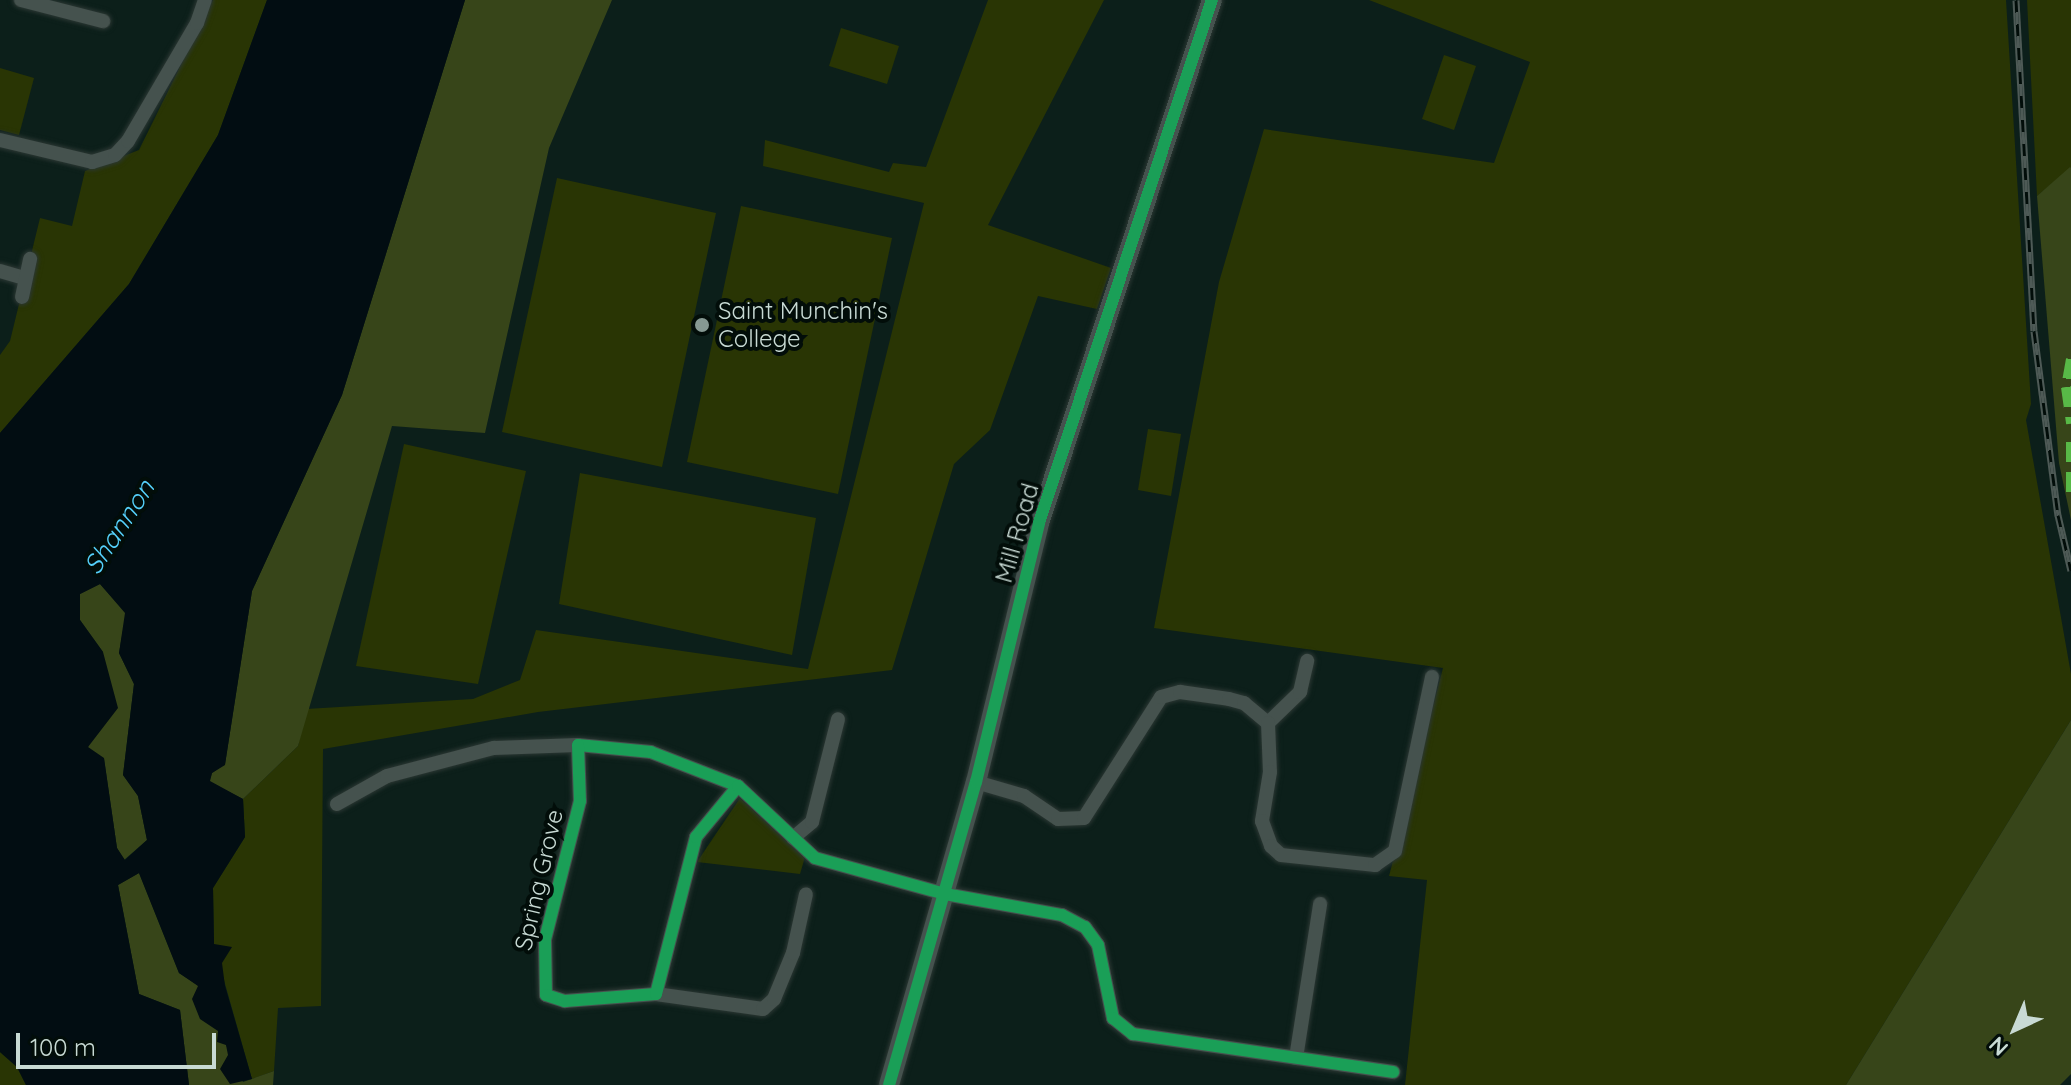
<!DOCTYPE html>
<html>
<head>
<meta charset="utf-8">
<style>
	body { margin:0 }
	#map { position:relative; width:2071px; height:1085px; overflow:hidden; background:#0c1f1a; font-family:Quicksand,sans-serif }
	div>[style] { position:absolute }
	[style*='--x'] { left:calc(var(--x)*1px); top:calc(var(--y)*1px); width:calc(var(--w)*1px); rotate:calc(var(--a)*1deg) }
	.green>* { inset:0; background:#293504 }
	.forest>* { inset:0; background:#374519 }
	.water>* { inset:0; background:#020d12 }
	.roads { filter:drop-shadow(0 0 2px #2b3733) drop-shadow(0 0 2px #2b3733) }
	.street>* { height:14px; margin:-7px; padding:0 7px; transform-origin:7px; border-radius:7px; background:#45524e }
	.secondary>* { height:20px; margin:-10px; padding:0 10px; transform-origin:10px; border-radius:10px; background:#45524e }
	.rail>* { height:7px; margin-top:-3.5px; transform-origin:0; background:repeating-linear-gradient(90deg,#020d09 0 12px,#4e5a56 0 24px); box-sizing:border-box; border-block:2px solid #4e5a56 }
	.quiet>* { height:10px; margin-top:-5px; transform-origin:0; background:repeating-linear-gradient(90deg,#58b947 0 20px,transparent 0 30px) }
	.cycleway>* { height:12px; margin:-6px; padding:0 6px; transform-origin:6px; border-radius:6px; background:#1a9f57 }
	.dots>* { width:22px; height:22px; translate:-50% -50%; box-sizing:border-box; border:4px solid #020d09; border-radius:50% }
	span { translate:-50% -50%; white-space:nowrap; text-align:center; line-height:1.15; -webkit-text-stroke:8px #020d09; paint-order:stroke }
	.poi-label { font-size:24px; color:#c8dad4 }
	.left { translate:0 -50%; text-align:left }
	.street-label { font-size:24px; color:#c8dad4 }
	.water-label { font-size:26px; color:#55d0fa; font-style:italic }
	.north { position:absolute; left:1975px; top:989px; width:80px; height:80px; -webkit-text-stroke:6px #020d09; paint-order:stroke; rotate:224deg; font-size:22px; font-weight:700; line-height:32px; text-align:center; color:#c8dad4 }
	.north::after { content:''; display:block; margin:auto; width:28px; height:36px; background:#c8dad4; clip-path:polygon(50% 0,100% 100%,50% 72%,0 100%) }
	.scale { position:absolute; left:16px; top:1033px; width:200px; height:36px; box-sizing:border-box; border:4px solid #c8dad4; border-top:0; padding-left:10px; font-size:24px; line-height:28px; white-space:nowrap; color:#c8dad4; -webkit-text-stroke:6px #020d09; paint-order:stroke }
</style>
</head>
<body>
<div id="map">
	<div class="green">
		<i style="clip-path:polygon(213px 0,267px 0,218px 135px,129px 284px,0 433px,0 355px,10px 341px,40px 218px,72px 226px,85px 171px,139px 150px)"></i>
		<i style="clip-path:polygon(988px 0,1104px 0,988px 225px,1111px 268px,1097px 309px,1038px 296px,990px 430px,954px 464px,892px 670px,538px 712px,323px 749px,321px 1006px,278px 1008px,274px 1071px,252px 1079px,214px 945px,213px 888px,245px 837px,243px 799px,298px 746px,306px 709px,473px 699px,520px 680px,536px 630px,808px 669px,924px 203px,763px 166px,765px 140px,889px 172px,893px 163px,926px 167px)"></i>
		<i style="clip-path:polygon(1369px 0,2006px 0,2031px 404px,2026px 420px,2071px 674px,2071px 720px,1846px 1085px,1405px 1085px,1427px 880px,1389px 876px,1443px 668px,1154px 628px,1219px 282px,1264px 129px,1494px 163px,1530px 62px)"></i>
		<i style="clip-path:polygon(2027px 0,2071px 0,2071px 168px,2037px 196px)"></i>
		<i style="clip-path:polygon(841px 28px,899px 46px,887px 84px,829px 66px)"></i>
		<i style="clip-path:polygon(1444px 55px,1476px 66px,1454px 130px,1422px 119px)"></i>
		<i style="clip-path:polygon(0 68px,34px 78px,19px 135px,0 130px)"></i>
		<i style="clip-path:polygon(557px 178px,716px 213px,662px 467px,502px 432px)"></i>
		<i style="clip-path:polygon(741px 206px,892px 238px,838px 494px,687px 462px)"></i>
		<i style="clip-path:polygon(1148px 429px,1181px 434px,1171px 496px,1138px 490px)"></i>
		<i style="clip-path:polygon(404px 444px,526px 471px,478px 684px,356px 666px)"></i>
		<i style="clip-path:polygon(580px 473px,816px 518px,792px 655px,559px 604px)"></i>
		<i style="clip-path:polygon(740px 798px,805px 857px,800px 874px,697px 862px)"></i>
		<i style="clip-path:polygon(0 1052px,17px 1067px,26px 1085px,0 1085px)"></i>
	</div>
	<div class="forest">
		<i style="clip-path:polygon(465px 0,612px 0,549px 148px,485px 433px,392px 426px,298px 746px,243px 799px,209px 782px,212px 773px,225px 764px,252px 591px,342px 395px)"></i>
		<i style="clip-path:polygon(2070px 167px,2071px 168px,2071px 520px,2059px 463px,2037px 196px)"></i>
		<i style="clip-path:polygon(100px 584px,126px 613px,119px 653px,134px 684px,123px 775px,138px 796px,147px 840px,124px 860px,117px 848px,104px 759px,88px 748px,103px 652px,80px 620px,80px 594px)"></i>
		<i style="clip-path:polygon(2071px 720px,2071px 1074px,2060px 1085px,1846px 1085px)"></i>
		<i style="clip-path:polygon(139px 873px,179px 973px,199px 986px,243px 1082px,274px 1071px,273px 1085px,189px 1085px,180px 1010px,139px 994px,118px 885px)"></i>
	</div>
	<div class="water">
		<i style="clip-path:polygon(evenodd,267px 0,465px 0,342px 395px,252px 591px,225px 765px,212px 773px,210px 781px,243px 799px,245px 837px,213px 888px,214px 944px,232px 947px,222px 963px,225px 986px,252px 1079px,230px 1084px,220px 1069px,228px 1055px,226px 1045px,217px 1042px,218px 1031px,200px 1019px,192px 999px,198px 986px,179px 973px,139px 873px,118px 885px,139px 994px,180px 1010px,189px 1085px,26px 1085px,17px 1067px,0 1052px,0 433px,129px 284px,218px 135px,267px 0,100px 584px,125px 613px,119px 653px,134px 684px,123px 775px,138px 796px,147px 840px,125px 860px,117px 848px,104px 758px,88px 747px,118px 708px,103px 652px,80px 620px,80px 594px,100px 584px)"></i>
	</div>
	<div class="roads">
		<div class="street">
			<i style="--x:21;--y:0;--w:85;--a:14.4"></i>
			<i style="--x:0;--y:140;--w:95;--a:13.4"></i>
			<i style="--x:92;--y:162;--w:24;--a:-17"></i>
			<i style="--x:115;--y:155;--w:19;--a:-47"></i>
			<i style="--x:128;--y:141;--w:137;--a:-59.7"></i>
			<i style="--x:197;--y:23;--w:24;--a:-71"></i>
			<i style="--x:0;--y:271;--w:26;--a:16"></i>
			<i style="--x:22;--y:297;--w:39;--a:-78"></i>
			<i style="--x:1268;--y:723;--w:45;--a:-44.1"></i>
			<i style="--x:1300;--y:692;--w:32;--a:-77"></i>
			<i style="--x:976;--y:782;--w:50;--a:16.3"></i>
			<i style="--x:1024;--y:796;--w:41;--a:34.1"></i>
			<i style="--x:1058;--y:819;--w:26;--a:-2"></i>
			<i style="--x:1084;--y:818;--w:143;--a:-57.5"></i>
			<i style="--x:1161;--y:697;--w:20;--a:-15"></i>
			<i style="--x:1180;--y:692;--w:49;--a:8.1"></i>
			<i style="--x:1229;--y:699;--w:16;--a:15"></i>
			<i style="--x:1244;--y:703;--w:31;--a:40"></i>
			<i style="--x:1268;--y:723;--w:49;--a:87.7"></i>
			<i style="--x:1270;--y:772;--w:50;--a:99.3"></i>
			<i style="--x:1262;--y:821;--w:27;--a:70"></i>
			<i style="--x:1271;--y:846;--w:13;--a:42"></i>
			<i style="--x:1281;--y:855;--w:95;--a:6.1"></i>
			<i style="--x:1375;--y:865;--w:24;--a:-35"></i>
			<i style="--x:1395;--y:851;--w:178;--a:-78"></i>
			<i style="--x:738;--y:786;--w:93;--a:-158.7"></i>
			<i style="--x:651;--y:752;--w:73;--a:-174.5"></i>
			<i style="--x:578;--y:745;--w:56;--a:88"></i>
			<i style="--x:580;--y:801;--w:142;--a:104.2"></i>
			<i style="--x:545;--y:939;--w:56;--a:89"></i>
			<i style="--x:546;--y:995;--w:20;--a:18"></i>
			<i style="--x:565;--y:1001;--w:91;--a:-4.4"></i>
			<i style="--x:656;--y:994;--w:162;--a:-75.7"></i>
			<i style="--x:696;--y:837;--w:66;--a:-50.5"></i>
			<i style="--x:738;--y:786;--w:105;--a:43.1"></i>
			<i style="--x:815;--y:858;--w:135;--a:15.5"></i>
			<i style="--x:945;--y:894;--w:119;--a:10.2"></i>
			<i style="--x:1062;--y:915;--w:26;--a:28"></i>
			<i style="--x:1085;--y:927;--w:22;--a:54"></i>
			<i style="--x:1098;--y:945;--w:75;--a:78.4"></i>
			<i style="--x:1113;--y:1018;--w:26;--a:39"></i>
			<i style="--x:1133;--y:1034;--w:263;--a:8.3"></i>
			<i style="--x:337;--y:804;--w:57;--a:-29.2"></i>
			<i style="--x:387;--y:776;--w:111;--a:-14.7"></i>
			<i style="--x:494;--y:748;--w:84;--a:-2"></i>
			<i style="--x:793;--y:838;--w:25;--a:-40"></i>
			<i style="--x:812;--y:822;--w:106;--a:-75.8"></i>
			<i style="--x:656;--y:994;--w:108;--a:8"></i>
			<i style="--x:763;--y:1009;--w:15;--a:-42"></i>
			<i style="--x:774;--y:999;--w:50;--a:-67.6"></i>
			<i style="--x:793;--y:953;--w:60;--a:-77.6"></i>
			<i style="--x:1296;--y:1058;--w:156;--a:-81.1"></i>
		</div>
		<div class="secondary">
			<i style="--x:889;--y:1085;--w:315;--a:-74"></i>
			<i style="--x:976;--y:782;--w:267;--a:-76.3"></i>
			<i style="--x:1039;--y:523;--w:551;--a:-71.7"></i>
		</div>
	</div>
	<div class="rail">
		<i style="--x:2016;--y:0;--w:331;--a:86.9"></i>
		<i style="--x:2034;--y:331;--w:186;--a:82.6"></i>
		<i style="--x:2058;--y:515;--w:57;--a:76.9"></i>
	</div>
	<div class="quiet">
		<i style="--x:2071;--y:359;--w:28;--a:100"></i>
		<i style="--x:2066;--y:387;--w:37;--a:82"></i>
		<i style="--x:2071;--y:442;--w:60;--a:90"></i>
	</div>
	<div class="cycleway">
		<i style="--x:738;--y:786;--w:93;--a:-158.7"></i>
		<i style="--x:651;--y:752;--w:73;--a:-174.5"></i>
		<i style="--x:578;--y:745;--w:56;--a:88"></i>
		<i style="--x:580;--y:801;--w:142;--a:104.2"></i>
		<i style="--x:545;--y:939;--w:56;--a:89"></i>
		<i style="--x:546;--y:995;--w:20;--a:18"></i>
		<i style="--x:565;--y:1001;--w:91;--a:-4.4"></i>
		<i style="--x:656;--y:994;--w:162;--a:-75.7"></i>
		<i style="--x:696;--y:837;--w:66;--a:-50.5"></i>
		<i style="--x:738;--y:786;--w:105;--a:43.1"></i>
		<i style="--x:815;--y:858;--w:135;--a:15.5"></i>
		<i style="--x:945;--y:894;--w:119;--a:10.2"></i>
		<i style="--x:1062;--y:915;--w:26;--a:28"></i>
		<i style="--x:1085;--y:927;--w:22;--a:54"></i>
		<i style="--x:1098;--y:945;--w:75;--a:78.4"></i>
		<i style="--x:1113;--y:1018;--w:26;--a:39"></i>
		<i style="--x:1133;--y:1034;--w:263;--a:8.3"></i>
		<i style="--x:889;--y:1085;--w:315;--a:-74"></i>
		<i style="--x:976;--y:782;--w:267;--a:-76.3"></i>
		<i style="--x:1039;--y:523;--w:551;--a:-71.7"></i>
	</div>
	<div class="dots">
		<i style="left:702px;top:325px;background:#869993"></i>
	</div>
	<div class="poi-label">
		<span class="left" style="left:718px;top:325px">Saint Munchin's<br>College</span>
	</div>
	<div class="street-label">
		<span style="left:1017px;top:533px;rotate:-74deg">Mill Road</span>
		<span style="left:539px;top:880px;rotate:-77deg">Spring Grove</span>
	</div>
	<div class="water-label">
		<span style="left:119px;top:527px;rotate:-57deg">Shannon</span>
	</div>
	<div class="north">N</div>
	<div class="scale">100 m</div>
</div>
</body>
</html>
